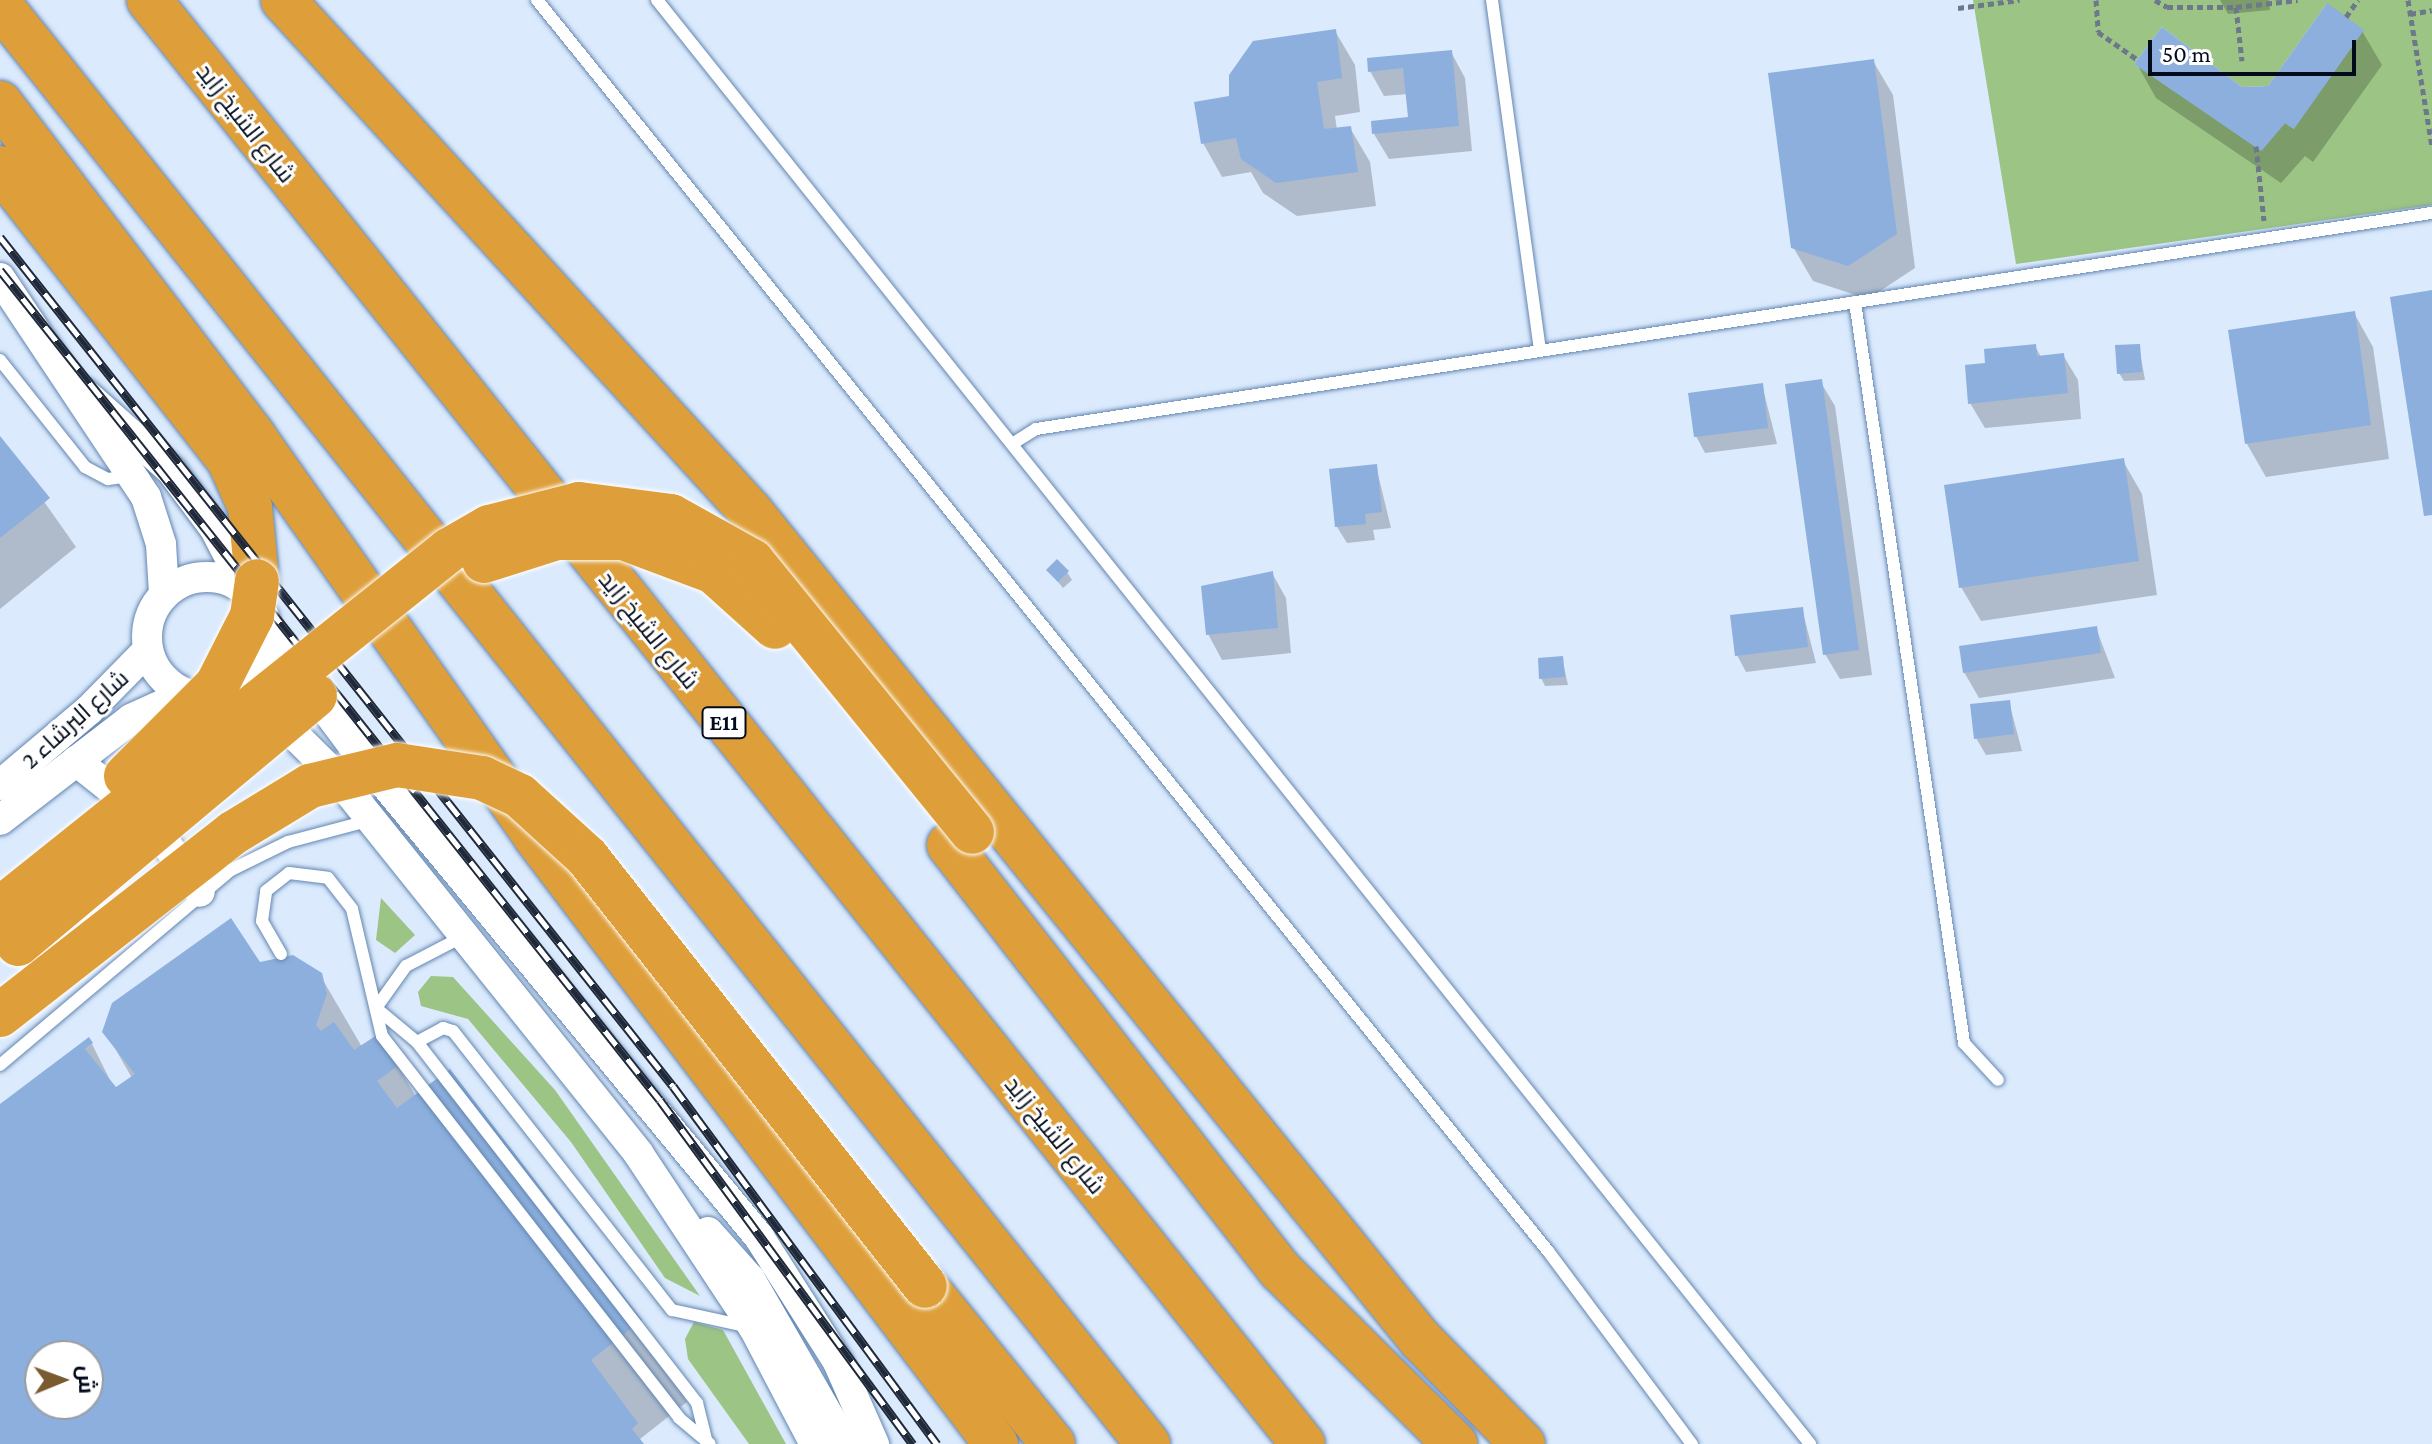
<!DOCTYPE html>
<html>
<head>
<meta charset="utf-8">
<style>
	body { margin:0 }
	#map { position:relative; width:2432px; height:1444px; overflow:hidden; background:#dbeafd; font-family:"Crimson Pro",Cairo,serif }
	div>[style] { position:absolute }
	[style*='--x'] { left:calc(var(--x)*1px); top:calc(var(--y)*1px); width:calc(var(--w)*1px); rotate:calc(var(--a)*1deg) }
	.green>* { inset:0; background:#9bc485 }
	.shadow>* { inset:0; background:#0003 }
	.building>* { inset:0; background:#8cafdd }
	.path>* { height:5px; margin-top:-2.5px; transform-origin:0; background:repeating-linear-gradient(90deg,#6d798a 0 6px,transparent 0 10px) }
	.roads { filter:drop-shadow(0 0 2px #6386b1) drop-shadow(0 0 2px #6386b1) }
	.service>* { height:12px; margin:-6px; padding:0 6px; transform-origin:6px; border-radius:6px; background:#fff }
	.tertiary>* { height:30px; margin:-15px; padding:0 15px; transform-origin:15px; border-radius:15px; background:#fff }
	.tertiary>.ring { margin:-15px; padding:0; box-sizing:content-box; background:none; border:30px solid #fff; border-radius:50% }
	.motorway>* { height:44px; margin:-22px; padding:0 22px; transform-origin:22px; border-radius:22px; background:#de9f3a }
	.rail>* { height:9px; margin-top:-4.5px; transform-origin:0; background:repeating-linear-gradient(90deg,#fff 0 18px,#1f2939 0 36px); box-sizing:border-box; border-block:2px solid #1f2939 }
	.bridges { filter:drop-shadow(0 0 2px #fff) drop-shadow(0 0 2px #fff) }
	.motorway-bridge>* { height:44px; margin:-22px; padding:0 22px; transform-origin:22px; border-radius:22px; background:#de9f3a }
	span { translate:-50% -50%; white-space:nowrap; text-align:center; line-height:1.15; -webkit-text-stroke:6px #fff; paint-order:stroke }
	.shield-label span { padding:2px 6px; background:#fff; border:2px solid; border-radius:6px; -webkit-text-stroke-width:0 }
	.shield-label { font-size:22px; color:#020b1b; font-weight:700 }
	.street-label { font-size:24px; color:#020b1b }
	.north { position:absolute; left:24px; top:1340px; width:80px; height:80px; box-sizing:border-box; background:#fff; border:2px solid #9a9da4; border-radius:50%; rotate:89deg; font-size:22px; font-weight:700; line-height:32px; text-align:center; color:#020b1b }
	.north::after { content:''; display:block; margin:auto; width:28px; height:36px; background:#7a5b30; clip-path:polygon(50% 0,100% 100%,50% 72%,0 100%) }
	.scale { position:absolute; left:2148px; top:40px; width:208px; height:36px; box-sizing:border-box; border:4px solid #020b1b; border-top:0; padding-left:10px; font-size:24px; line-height:28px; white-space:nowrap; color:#020b1b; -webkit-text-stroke:6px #fff; paint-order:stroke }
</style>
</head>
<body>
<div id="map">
	<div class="green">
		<i style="clip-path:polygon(evenodd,1973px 0,2432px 0,2432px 205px,2016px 264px,1973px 0,2327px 3px,2294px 129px,2285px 123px,2262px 150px,2134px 64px,2162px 27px,2242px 87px,2268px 86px,2327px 3px)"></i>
		<i style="clip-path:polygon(381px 898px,415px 935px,395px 953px,376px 940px)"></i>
		<i style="clip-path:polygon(431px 976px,453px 977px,555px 1090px,700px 1296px,665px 1278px,571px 1142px,468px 1019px,421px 1006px,418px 992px)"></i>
		<i style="clip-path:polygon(694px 1322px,723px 1330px,786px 1444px,749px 1444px,688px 1359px,685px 1339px)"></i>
	</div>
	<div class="shadow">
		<i style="clip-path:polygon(2220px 0,2269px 0,2270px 10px,2228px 14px)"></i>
		<i style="clip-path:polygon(1335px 31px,1355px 65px,1360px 112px,1335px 116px,1337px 130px,1350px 128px,1370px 162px,1376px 206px,1297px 216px,1263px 193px,1251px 172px,1222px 177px,1203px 143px,1232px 98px)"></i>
		<i style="clip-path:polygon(2362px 31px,2382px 65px,2313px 162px,2305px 156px,2281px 183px,2156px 98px,2137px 64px,2242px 89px,2269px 88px)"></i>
		<i style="clip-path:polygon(1451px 52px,1465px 78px,1472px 151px,1389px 159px,1374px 134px,1410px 119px,1408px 94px,1384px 96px,1370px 71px)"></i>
		<i style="clip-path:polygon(1873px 61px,1893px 95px,1915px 268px,1868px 299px,1813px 281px,1793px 247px)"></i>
		<i style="clip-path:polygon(2354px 313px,2373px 347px,2389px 459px,2266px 477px,2247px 444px)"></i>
		<i style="clip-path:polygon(2035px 346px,2041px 357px,2063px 355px,2078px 380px,2081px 419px,1985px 428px,1970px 403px,1987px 365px)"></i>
		<i style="clip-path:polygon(2139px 346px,2145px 380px,2124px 381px,2119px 373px)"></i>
		<i style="clip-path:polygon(1820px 381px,1835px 406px,1872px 675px,1840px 679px,1825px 654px)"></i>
		<i style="clip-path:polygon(1762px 385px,1777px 444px,1705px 453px,1696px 436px)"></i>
		<i style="clip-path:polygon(0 439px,76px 547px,0 609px)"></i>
		<i style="clip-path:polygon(2123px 461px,2142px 494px,2157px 595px,1981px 621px,1961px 587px)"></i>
		<i style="clip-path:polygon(1376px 466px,1391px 528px,1373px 530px,1375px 540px,1347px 543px,1337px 527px,1331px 471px)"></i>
		<i style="clip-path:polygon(1048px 570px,1067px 572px,1072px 580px,1063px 588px)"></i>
		<i style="clip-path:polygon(1272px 573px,1286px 598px,1291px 653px,1222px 660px,1208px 634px)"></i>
		<i style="clip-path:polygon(1802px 609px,1816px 663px,1746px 672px,1737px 655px)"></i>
		<i style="clip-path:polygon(2096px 628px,2115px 678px,1979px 698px,1964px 672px)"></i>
		<i style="clip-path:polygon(1562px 658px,1568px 685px,1545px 686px,1541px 678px)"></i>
		<i style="clip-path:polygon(2009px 702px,2022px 751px,1986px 755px,1976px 738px)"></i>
		<i style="clip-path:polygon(evenodd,259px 964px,320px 975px,362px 1047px,398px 1066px,416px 1097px,640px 1321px,687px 1402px,640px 1439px,643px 1444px,0 1444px,0 1106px,92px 1044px,115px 1090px,132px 1078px,105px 1031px,259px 964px,40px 1356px,88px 1356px,88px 1404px,40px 1404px,40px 1356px)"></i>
	</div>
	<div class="building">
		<i style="clip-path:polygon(2327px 3px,2364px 30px,2294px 129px,2285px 123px,2261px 151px,2134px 64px,2162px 27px,2242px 87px,2268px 86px)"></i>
		<i style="clip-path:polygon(1336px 29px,1342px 78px,1317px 82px,1324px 129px,1351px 126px,1358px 172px,1276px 183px,1241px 159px,1236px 138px,1201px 144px,1194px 102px,1229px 96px,1229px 75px,1253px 41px)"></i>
		<i style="clip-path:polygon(1452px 50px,1459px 126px,1372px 134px,1371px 121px,1408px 117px,1403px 68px,1368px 72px,1367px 58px)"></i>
		<i style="clip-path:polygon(1874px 59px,1897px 234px,1848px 266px,1791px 248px,1768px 73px)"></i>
		<i style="clip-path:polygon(2432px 290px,2432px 515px,2424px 516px,2390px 297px)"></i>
		<i style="clip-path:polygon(2355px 311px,2371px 425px,2245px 444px,2228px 330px)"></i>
		<i style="clip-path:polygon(2036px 344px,2037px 356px,2064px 353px,2068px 393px,1968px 404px,1965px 365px,1985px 363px,1984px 349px)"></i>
		<i style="clip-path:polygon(2140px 344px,2142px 372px,2117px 374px,2115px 345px)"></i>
		<i style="clip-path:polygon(1822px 379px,1859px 650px,1823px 655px,1785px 384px)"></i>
		<i style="clip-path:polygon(1763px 383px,1768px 428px,1694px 437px,1688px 393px)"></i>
		<i style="clip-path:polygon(0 436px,50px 498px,0 538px)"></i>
		<i style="clip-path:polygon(2124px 458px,2139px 561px,1959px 588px,1944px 485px)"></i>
		<i style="clip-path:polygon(1377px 464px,1382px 512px,1365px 514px,1366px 524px,1335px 527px,1329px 469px)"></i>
		<i style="clip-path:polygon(1057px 559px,1069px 571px,1058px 582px,1046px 570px)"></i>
		<i style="clip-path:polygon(1273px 571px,1278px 628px,1206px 635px,1201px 586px)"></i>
		<i style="clip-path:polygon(1803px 607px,1808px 647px,1735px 656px,1730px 615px)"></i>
		<i style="clip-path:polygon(2097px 626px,2101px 653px,1963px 673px,1959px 646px)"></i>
		<i style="clip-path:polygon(1563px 656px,1565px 677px,1539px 679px,1538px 658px)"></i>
		<i style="clip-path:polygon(2010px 700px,2014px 734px,1974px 739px,1970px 704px)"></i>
		<i style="clip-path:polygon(evenodd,231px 918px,260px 962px,293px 955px,322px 973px,327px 994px,316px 1025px,321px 1031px,334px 1022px,354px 1050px,377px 1035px,399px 1065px,377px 1081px,397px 1108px,450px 1069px,642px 1320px,591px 1360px,638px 1423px,632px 1429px,644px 1444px,0 1444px,0 1104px,89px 1037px,93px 1043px,85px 1049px,116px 1087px,135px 1074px,102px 1032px,112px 1003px,231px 918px,40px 1356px,88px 1356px,88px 1404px,40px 1404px,40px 1356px)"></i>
	</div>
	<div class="path">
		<i style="--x:2096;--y:0;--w:32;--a:86"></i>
		<i style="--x:2098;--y:32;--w:49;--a:35"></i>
		<i style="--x:2155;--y:0;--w:14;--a:30"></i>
		<i style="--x:2167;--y:7;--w:69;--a:0"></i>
		<i style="--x:2236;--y:7;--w:62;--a:-6.4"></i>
		<i style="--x:2408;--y:0;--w:149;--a:80.7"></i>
		<i style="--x:2236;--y:7;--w:54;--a:83.7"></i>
		<i style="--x:1958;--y:8;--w:62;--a:-7.5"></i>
		<i style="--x:2410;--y:14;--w:22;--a:-10"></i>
		<i style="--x:2346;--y:17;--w:21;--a:-55"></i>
		<i style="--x:2256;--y:146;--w:75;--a:83.9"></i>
	</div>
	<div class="roads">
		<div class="service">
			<i style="--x:537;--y:0;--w:1608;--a:51.06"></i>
			<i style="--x:1548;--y:1251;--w:241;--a:53.3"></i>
			<i style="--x:657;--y:0;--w:1848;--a:51.39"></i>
			<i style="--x:1492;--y:0;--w:354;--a:82.2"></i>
			<i style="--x:1855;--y:302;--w:749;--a:81.63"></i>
			<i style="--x:1964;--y:1043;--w:50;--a:47.4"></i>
			<i style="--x:0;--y:360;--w:137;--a:51.5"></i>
			<i style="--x:85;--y:467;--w:26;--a:28"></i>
			<i style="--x:108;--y:479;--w:22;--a:-8"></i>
			<i style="--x:1012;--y:444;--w:28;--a:-32"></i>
			<i style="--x:1036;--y:429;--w:1413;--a:-8.8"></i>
			<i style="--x:462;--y:937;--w:63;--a:152.6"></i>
			<i style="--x:406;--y:966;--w:52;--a:125.5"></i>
			<i style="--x:376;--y:1008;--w:53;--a:39.7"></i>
			<i style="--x:417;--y:1042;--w:457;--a:52.2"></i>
			<i style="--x:697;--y:1403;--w:37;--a:76"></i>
			<i style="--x:281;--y:954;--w:38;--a:-120"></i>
			<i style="--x:262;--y:921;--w:30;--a:-82"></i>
			<i style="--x:266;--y:891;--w:29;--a:-38"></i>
			<i style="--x:289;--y:873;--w:39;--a:7"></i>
			<i style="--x:328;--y:878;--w:39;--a:52"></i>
			<i style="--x:352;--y:909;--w:130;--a:76.7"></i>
			<i style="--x:382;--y:1036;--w:484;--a:52.1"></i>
			<i style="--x:679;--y:1418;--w:40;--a:40"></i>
			<i style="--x:417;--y:1042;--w:30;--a:-28"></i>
			<i style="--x:443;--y:1028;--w:10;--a:17"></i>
			<i style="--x:453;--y:1031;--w:355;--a:51.9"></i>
			<i style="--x:672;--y:1310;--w:80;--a:12.3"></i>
			<i style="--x:0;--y:1065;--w:302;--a:-40.2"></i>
			<i style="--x:231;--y:870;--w:64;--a:-26.2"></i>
			<i style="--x:288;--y:842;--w:86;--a:-14.8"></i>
		</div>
		<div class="tertiary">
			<i style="--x:0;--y:278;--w:263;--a:56.3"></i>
			<i style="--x:146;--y:497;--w:49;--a:72.3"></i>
			<i style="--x:161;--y:544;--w:49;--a:86.5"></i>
			<i style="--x:83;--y:392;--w:118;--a:41.6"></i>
			<i style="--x:171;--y:470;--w:74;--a:53.3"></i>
			<i style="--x:215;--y:529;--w:70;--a:62.7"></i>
			<i class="ring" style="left:147px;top:577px;width:90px;height:90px"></i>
			<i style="--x:267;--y:631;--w:140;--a:53.1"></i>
			<i style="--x:351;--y:743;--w:641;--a:50.45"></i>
			<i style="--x:759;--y:1237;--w:148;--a:57.7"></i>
			<i style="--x:838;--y:1362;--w:90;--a:66.3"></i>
			<i style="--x:244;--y:685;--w:131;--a:44.7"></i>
			<i style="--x:337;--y:777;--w:482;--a:51.3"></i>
			<i style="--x:638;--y:1153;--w:210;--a:56.5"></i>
			<i style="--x:754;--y:1328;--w:131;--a:62.3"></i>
			<i style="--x:76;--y:761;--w:92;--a:38.4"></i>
			<i style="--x:148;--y:818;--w:90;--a:54.9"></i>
			<i style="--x:0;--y:785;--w:116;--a:-40.1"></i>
			<i style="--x:89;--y:710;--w:84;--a:-45.5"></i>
			<i style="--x:0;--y:820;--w:165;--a:-37.6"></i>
			<i style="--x:131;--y:719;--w:60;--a:-24.4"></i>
			<i style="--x:708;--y:1232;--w:63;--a:48.2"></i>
			<i style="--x:750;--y:1279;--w:190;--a:60.1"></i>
		</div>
		<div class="motorway">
			<i style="--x:149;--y:0;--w:1848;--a:51.37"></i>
			<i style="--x:283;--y:0;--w:694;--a:47.57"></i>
			<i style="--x:751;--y:512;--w:1064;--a:51.03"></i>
			<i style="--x:1420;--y:1339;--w:147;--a:45.6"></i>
			<i style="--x:0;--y:5;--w:1841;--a:51.42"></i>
			<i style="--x:0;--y:103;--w:420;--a:52.7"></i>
			<i style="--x:254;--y:437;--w:488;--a:54.8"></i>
			<i style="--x:535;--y:836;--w:763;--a:52.83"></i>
			<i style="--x:0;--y:168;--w:371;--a:51.9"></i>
			<i style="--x:229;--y:460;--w:51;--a:65.9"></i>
			<i style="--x:250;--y:507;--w:74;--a:84.6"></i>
			<i style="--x:949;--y:845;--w:539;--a:52.09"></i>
			<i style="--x:1280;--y:1270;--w:247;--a:44.8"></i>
			<i style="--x:925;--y:1286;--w:203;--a:51"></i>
		</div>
	</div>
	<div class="rail">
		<i style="--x:0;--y:237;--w:1083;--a:51.6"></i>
		<i style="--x:673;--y:1086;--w:445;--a:53.6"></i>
		<i style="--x:0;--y:270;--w:1060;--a:51.51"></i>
		<i style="--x:660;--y:1100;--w:427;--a:53.7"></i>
	</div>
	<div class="bridges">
		<div class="motorway-bridge">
			<i style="--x:484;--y:561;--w:77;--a:-17.5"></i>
			<i style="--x:557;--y:538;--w:66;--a:0"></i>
			<i style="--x:623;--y:538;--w:97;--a:20.5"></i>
			<i style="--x:714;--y:572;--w:82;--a:42"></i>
			<i style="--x:126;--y:776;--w:129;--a:-45"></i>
			<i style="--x:217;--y:685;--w:77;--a:-63.1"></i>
			<i style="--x:252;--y:616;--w:35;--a:-82"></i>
			<i style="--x:0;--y:909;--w:575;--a:-38.64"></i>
			<i style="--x:449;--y:550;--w:46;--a:-29.9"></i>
			<i style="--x:489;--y:527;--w:93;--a:-14.3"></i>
			<i style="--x:579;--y:504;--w:93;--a:7.4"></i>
			<i style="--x:671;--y:516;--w:93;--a:29.1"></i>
			<i style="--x:752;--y:561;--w:349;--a:50.9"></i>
			<i style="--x:18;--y:944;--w:387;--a:-39.9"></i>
			<i style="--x:0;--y:1015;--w:296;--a:-38"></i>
			<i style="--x:233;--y:833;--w:90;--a:-31.4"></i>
			<i style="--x:310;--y:786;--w:89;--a:-13.6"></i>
			<i style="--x:397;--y:765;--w:86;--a:8.7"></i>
			<i style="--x:482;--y:778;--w:42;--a:25.3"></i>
			<i style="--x:520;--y:796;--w:91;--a:42.3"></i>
			<i style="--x:587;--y:857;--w:546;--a:51.77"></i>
		</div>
	</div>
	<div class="shield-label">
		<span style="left:724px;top:723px">E11</span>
	</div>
	<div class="street-label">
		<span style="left:246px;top:123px;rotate:52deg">شارع الشيخ زايد</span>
		<span style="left:649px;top:630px;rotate:51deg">شارع الشيخ زايد</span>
		<span style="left:75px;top:719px;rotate:-42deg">شارع البرشاء 2</span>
		<span style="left:1055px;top:1135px;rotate:51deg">شارع الشيخ زايد</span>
	</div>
	<div class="north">ش</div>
	<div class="scale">50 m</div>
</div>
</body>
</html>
